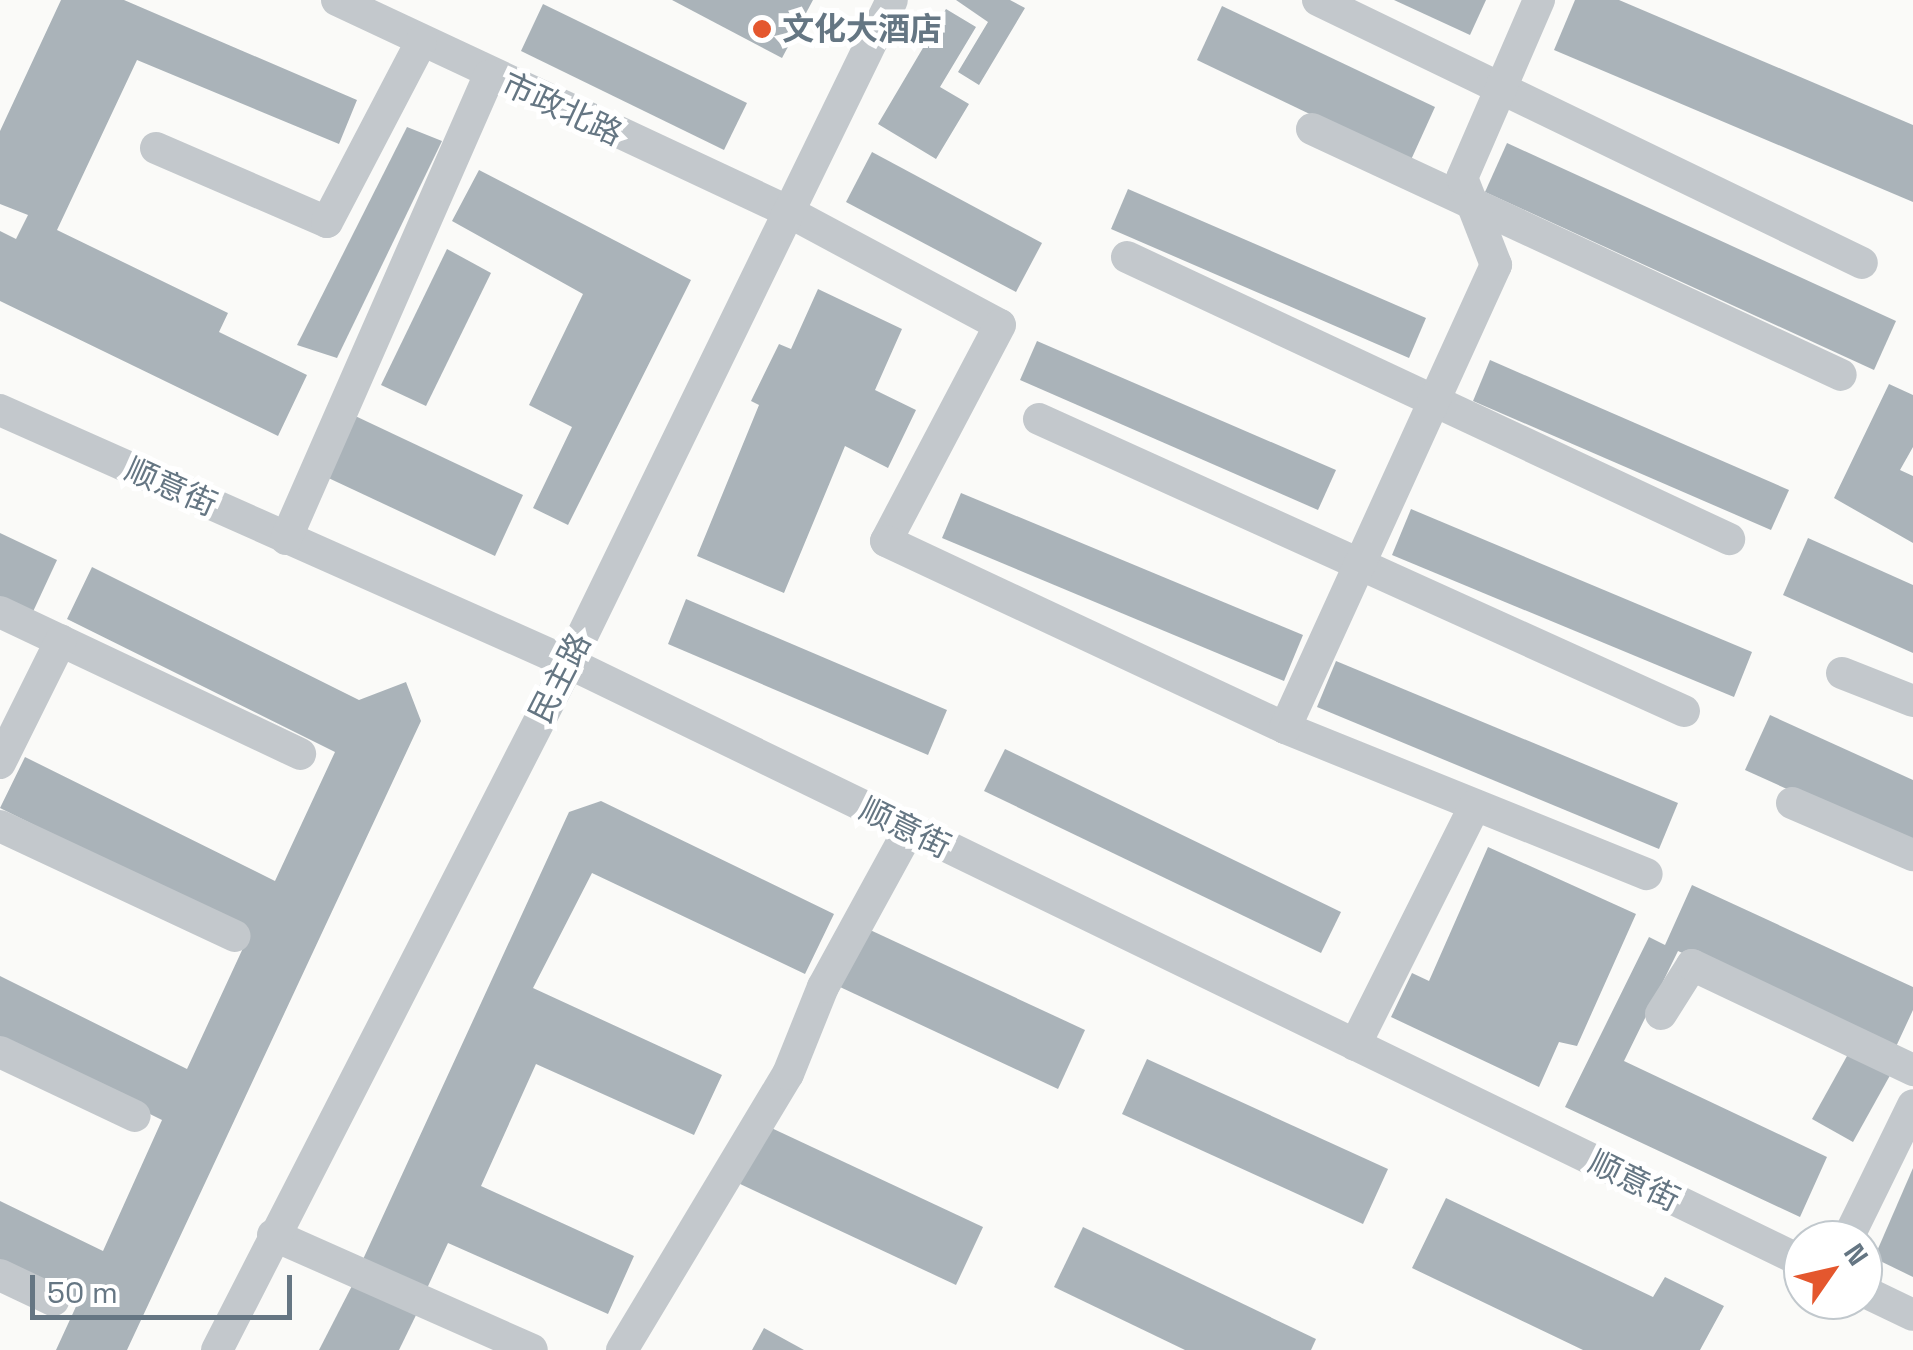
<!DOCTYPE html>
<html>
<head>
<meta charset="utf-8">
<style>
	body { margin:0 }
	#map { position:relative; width:1913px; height:1350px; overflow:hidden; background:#fafaf8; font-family:"Space Grotesk","Noto Sans SC",sans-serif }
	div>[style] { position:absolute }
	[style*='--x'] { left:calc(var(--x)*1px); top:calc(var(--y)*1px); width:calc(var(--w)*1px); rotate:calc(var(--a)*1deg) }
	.building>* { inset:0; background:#aab3b9 }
	.minor>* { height:32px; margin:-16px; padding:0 16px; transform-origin:16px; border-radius:16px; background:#c3c8cc }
	.dots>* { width:28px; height:28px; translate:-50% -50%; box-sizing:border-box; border:5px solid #fff; border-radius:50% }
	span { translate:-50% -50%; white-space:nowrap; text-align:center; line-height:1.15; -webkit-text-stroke:10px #fff; paint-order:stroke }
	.poi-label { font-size:32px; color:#657683; font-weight:700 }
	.left { translate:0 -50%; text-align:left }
	.street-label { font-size:32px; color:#657683 }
	.north { position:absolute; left:1783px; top:1220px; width:100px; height:100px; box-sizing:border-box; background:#fff; border:2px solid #c1c8cd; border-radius:50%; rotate:56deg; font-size:28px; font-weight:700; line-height:40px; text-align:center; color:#657683 }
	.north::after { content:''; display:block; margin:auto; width:35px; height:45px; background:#e4572e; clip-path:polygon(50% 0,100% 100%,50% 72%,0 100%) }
	.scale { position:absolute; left:30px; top:1275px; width:262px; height:45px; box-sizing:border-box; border:5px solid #657683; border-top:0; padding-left:12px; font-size:30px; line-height:35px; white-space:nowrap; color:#657683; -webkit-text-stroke:8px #fff; paint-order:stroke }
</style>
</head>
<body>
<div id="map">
	<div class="building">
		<i style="clip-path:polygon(61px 0,124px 0,357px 100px,339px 144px,137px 60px,57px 230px,228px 313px,219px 332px,307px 375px,278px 436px,0 301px,0 231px,16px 239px,28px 215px,0 204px,0 131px)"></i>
		<i style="clip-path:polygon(672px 0,813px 0,782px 58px)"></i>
		<i style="clip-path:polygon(956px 0,1010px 0,1025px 8px,979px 85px,958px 72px,988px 22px)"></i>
		<i style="clip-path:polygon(1394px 0,1486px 0,1470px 35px)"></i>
		<i style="clip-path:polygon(1575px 0,1619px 0,1913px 125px,1913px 202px,1554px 50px)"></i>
		<i style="clip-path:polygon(543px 4px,747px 103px,724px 150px,521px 51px)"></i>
		<i style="clip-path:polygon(1222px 6px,1435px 107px,1410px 162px,1197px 60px)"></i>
		<i style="clip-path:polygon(946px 9px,976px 27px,940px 87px,969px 104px,936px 159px,878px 124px)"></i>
		<i style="clip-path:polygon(407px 127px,442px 141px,337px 358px,297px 345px)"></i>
		<i style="clip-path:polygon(1507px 143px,1896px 321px,1874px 370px,1485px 192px)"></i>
		<i style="clip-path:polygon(872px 152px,1042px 243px,1016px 292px,846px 202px)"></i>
		<i style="clip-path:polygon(479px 170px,691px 280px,568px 525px,533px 508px,572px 427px,529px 405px,583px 294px,452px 221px)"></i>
		<i style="clip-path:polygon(1128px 189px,1426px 318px,1409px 358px,1111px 229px)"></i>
		<i style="clip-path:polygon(447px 249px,491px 273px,426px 406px,381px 385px)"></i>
		<i style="clip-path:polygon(818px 289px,902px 329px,875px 390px,916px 410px,888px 468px,845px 446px,784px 593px,697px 556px,759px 405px,751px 401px,779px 344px,791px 349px)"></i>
		<i style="clip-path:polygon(1037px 341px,1336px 470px,1318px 510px,1020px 380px)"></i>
		<i style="clip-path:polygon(1490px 360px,1789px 490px,1771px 530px,1473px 401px)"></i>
		<i style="clip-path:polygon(1889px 384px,1913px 395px,1913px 447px,1900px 470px,1913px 476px,1913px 543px,1834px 498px)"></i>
		<i style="clip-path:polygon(351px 414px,523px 495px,495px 556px,322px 475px)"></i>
		<i style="clip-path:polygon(961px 493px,1303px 635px,1284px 681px,942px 538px)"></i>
		<i style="clip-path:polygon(1411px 509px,1752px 652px,1734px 697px,1392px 555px)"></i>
		<i style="clip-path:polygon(0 533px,57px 560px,31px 616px,0 601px)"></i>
		<i style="clip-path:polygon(1808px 538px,1913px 585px,1913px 653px,1783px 595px)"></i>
		<i style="clip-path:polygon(92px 567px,359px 700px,406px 682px,421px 721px,127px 1350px,56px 1350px,79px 1300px,0 1262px,0 1201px,103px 1251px,162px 1120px,0 1040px,0 976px,187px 1069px,250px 933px,0 808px,25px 757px,275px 881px,335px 752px,67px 619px)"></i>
		<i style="clip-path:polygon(686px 599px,947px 710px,928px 755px,668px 644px)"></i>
		<i style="clip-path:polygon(1336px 661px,1678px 803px,1659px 849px,1317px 707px)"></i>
		<i style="clip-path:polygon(1770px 715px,1913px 780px,1913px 846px,1745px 770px)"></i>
		<i style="clip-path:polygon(1005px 749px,1341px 912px,1321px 953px,984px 791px)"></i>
		<i style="clip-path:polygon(601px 801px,834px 914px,805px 974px,592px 873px,533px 988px,722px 1075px,694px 1135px,536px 1064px,481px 1186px,634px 1256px,608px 1314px,448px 1243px,423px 1297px,359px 1268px,569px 812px)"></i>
		<i style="clip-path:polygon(1488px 847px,1636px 914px,1577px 1046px,1559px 1042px,1539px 1087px,1391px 1017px,1412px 973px,1429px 981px)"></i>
		<i style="clip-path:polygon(1692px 885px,1913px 987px,1913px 1010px,1894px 1051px,1678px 951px,1624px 1061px,1827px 1157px,1800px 1217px,1565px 1107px,1649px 937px,1665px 945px)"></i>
		<i style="clip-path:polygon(868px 929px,1085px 1030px,1058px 1089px,840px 987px)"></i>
		<i style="clip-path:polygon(1852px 1047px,1893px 1070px,1853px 1142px,1812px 1119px)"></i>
		<i style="clip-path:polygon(1147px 1059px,1388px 1169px,1363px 1224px,1122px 1114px)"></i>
		<i style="clip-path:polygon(765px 1125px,983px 1227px,956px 1285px,738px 1183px)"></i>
		<i style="clip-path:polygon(1913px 1168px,1913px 1277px,1874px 1258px)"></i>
		<i style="clip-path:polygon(1446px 1198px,1653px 1297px,1665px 1277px,1724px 1306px,1700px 1350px,1583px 1350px,1412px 1268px)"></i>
		<i style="clip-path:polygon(1083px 1227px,1316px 1339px,1311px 1350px,1185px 1350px,1054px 1287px)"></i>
		<i style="clip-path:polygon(356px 1278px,419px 1309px,399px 1350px,319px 1350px)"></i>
		<i style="clip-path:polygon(764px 1328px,804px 1350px,752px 1350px)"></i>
	</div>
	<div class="minor">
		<i style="--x:337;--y:0;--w:499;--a:25.1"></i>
		<i style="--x:789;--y:212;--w:239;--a:28.2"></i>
		<i style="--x:1000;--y:325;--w:244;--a:117.8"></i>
		<i style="--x:886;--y:541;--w:441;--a:25.1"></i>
		<i style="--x:1285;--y:728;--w:390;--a:22"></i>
		<i style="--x:1318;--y:0;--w:604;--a:25.8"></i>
		<i style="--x:1312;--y:129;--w:583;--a:24.94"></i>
		<i style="--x:156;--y:148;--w:186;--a:23.4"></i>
		<i style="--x:327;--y:222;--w:203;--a:-62.4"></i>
		<i style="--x:1127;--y:257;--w:665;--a:25.1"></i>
		<i style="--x:0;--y:410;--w:623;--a:23.97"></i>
		<i style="--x:569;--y:663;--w:1372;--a:25.89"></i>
		<i style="--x:1039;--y:419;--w:708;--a:24.36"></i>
		<i style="--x:286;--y:539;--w:506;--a:-66.33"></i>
		<i style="--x:0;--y:612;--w:332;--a:25.3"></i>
		<i style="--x:1842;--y:673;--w:76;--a:21.5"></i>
		<i style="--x:1285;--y:728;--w:509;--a:-65.5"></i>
		<i style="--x:1496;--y:265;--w:93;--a:-111.3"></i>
		<i style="--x:1462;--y:178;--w:194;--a:-66.6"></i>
		<i style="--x:0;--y:763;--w:137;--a:-63.6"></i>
		<i style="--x:1792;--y:803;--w:132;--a:23.3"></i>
		<i style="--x:0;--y:826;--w:259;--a:25.1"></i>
		<i style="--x:1661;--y:1014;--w:58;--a:-57.7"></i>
		<i style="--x:1692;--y:965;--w:245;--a:25.4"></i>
		<i style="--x:1355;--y:1045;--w:268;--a:-63.4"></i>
		<i style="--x:0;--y:1052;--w:149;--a:25.4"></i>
		<i style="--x:273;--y:1235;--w:283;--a:23.9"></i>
		<i style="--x:1847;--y:1240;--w:150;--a:-63.9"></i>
		<i style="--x:0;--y:1275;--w:59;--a:25.3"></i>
		<i style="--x:1863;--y:1291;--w:55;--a:25.6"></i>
		<i style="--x:217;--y:1350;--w:772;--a:-62.87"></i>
		<i style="--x:569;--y:663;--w:737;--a:-64.03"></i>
		<i style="--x:622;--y:1350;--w:322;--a:-59"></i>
		<i style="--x:788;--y:1074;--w:94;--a:-68.1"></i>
		<i style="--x:823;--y:987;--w:179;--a:-61.3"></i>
	</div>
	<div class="dots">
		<i style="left:762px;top:29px;background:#e4572e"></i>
	</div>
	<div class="poi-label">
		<span class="left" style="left:782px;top:29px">文化大酒店</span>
	</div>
	<div class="street-label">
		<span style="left:562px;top:109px;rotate:25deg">市政北路</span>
		<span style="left:171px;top:487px;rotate:24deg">顺意街</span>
		<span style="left:560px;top:678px;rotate:-63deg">民主路</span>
		<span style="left:905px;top:828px;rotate:26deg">顺意街</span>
		<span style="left:1634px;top:1181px;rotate:26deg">顺意街</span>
	</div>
	<div class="north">N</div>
	<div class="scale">50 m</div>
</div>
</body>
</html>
